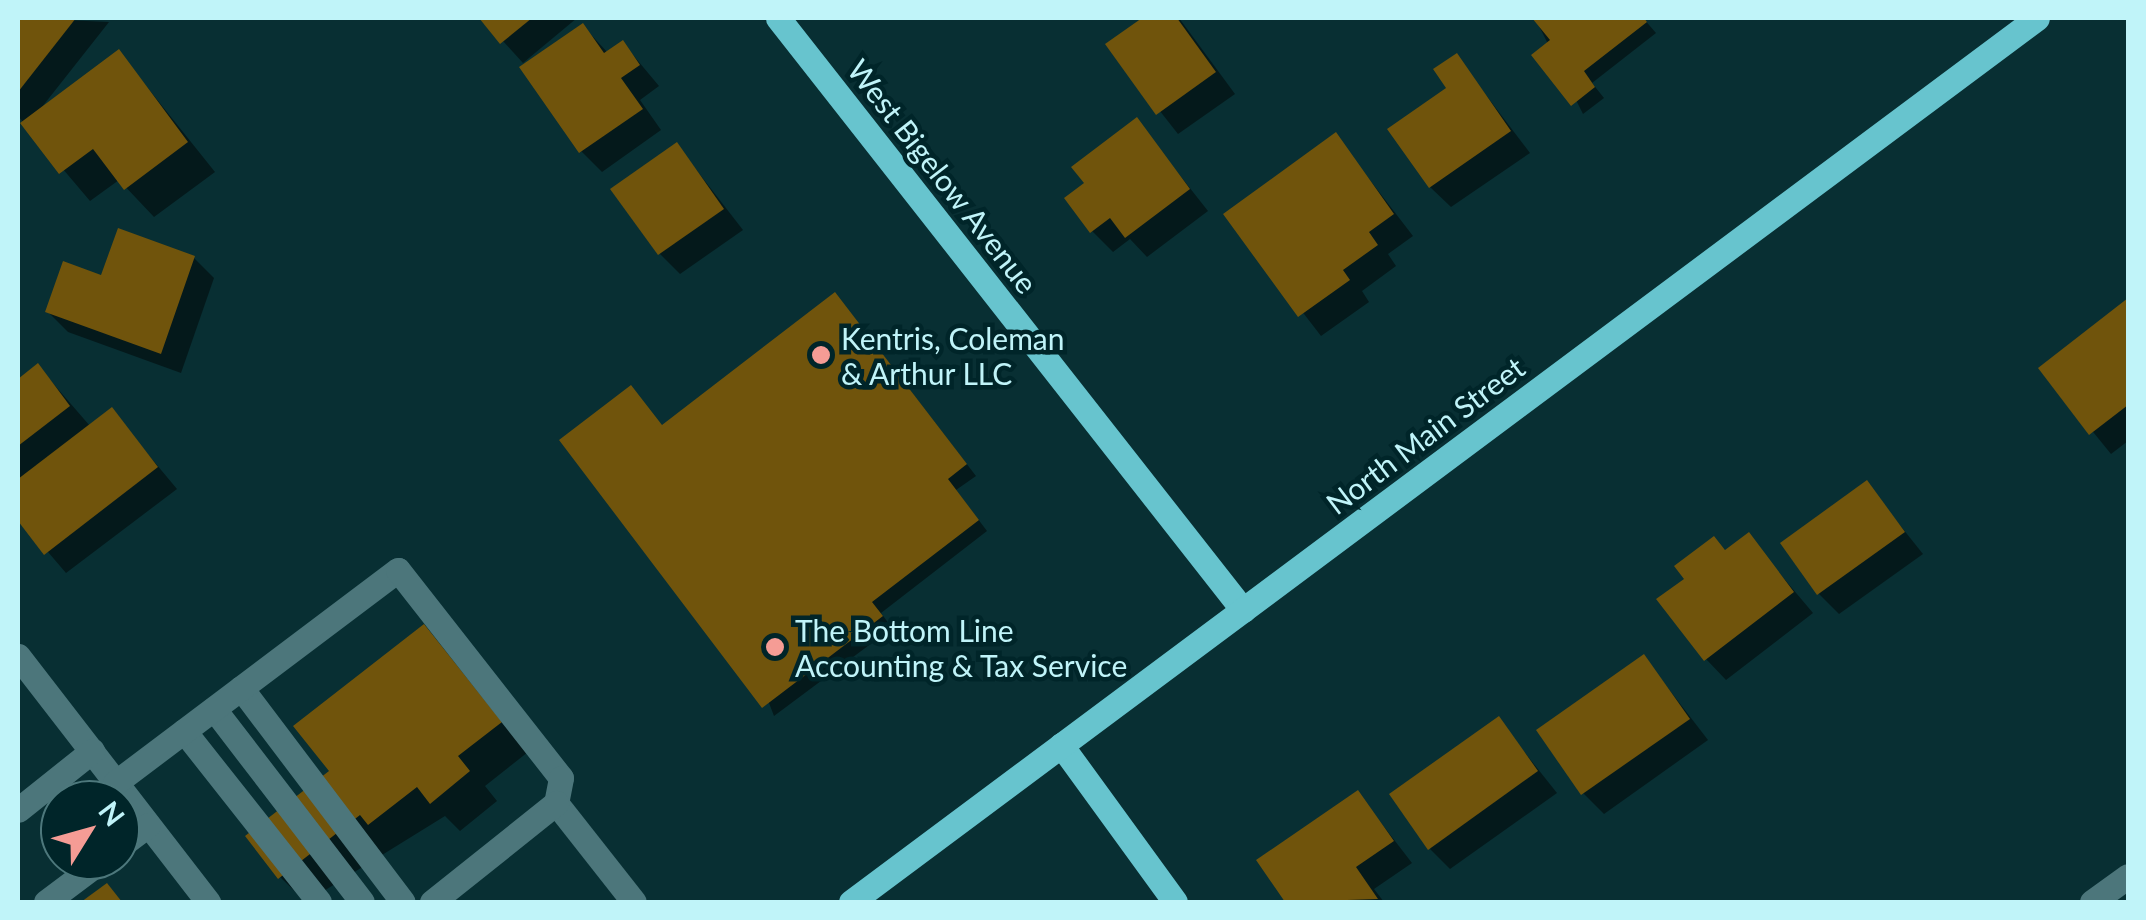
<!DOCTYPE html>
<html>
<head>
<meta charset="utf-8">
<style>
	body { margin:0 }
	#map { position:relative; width:2146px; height:920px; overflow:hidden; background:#082f33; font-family:Lato,sans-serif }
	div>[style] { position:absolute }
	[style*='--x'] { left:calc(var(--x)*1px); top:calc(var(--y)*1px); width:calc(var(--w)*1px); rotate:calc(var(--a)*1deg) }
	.shadow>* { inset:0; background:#0007 }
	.building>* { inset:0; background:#70540c }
	.minor>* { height:25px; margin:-12.5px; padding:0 12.5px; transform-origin:12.5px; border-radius:12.5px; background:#4c767b }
	.major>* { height:25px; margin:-12.5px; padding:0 12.5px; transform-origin:12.5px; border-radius:12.5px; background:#67c4ce }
	.dots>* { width:28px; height:28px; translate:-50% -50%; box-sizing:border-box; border:5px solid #002529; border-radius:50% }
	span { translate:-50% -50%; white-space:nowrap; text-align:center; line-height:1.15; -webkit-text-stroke:9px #002529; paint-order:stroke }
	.street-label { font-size:30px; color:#c0f4f9 }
	.poi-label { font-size:30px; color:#c0f4f9 }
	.left { translate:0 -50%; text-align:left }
	.frame { position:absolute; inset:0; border:20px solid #c0f4f9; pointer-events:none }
	.north { position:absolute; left:40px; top:780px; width:100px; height:100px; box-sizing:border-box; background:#002529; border:2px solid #4d787c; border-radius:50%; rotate:53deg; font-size:28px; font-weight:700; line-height:40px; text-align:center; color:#c0f4f9 }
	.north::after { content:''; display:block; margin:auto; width:35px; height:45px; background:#f59c95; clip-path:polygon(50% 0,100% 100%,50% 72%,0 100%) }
</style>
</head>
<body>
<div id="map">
	<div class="shadow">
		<i style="clip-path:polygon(18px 18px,109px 22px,42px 107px,119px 52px,215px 172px,154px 217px,119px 180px,90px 201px,18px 116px)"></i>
		<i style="clip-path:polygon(482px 18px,577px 18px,523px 63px)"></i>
		<i style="clip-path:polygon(1146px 18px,1179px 18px,1235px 94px,1178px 134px,1108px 45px)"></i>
		<i style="clip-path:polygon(1535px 18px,1643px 18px,1656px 33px,1592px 83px,1604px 98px,1583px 114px)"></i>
		<i style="clip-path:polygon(583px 26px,608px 53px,623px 43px,659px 86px,640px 100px,661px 130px,602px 172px,581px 151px)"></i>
		<i style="clip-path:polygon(1457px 57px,1530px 153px,1451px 207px,1430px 187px)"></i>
		<i style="clip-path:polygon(1137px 121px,1208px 211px,1147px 257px,1130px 239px,1113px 252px,1092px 231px,1087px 184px)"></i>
		<i style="clip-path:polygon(1336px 136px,1413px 236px,1388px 254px,1396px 266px,1362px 291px,1369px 302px,1321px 336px,1227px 214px)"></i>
		<i style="clip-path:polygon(677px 145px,743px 230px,680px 274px,660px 254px)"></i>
		<i style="clip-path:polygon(194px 258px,214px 278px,181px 373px,68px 332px,48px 312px,103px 278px)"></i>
		<i style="clip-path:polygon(2128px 302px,2128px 441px,2111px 454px,2041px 368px)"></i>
		<i style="clip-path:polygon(845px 306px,976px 476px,956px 490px,987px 531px,881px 613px,892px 628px,774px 716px,663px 428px)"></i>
		<i style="clip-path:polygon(38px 366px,90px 426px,111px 410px,177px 489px,66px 573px,18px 517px,18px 382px)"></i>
		<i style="clip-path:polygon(1867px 484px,1923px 554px,1839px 614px,1819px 594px)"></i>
		<i style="clip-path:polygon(1748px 536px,1813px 613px,1726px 680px,1706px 659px,1687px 579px,1714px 539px,1727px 552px)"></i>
		<i style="clip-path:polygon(424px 627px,528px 752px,485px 786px,497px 801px,460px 831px,445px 816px,306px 902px,280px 877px,332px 772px)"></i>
		<i style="clip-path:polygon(1644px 657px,1708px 740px,1604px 814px,1583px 793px)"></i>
		<i style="clip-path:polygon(1498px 719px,1557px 793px,1450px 869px,1430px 849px)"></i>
		<i style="clip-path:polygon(1358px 793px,1412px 863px,1374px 889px,1384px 902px,1288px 902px,1259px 861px)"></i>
	</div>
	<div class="building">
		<i style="clip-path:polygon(18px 18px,76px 18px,18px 92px)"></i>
		<i style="clip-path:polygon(479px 18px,532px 18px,500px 44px)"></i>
		<i style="clip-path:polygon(1142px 18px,1177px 18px,1216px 72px,1156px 115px,1105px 44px)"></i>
		<i style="clip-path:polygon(1532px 18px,1644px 18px,1647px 22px,1584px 71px,1595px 87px,1571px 106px,1531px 55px,1550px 40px)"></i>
		<i style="clip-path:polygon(583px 23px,604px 53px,623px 40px,640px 65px,621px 78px,643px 109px,579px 153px,519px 67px)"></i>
		<i style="clip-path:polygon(119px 49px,188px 142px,124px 190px,93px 149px,59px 174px,20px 123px)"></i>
		<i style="clip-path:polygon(1457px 53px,1511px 131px,1429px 188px,1387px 129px,1446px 88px,1433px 69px)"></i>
		<i style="clip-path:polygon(1137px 117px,1190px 189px,1125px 238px,1110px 218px,1090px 233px,1064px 198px,1084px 183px,1071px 167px)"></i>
		<i style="clip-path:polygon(1336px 132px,1394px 214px,1369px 232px,1378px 245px,1343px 270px,1350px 280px,1298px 317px,1223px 214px)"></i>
		<i style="clip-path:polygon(677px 142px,724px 209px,658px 255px,610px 189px)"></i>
		<i style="clip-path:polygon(118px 228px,195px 256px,161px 354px,45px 312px,63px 261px,101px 275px)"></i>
		<i style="clip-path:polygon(835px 292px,967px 464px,948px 479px,979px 520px,872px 602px,883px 616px,762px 708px,559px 440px,631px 385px,662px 425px)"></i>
		<i style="clip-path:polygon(2128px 298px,2128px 405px,2089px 435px,2038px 368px)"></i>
		<i style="clip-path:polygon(38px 363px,70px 406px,18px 446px,18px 379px)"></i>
		<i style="clip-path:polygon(112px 407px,158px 467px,44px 555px,18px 521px,18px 479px)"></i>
		<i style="clip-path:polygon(1867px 480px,1905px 532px,1817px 595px,1780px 543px)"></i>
		<i style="clip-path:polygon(1749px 532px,1794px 592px,1704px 661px,1656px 599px,1684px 579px,1674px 566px,1714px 536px,1725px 550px)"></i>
		<i style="clip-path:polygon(424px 624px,502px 722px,458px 756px,470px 771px,430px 804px,417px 787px,368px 825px,360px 815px,278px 879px,245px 836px,329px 771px,293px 726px)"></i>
		<i style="clip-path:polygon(1644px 654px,1690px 719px,1581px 795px,1536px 730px)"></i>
		<i style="clip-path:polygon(1499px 716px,1538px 771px,1428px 850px,1389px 794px)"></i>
		<i style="clip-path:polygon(1358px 790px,1394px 841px,1356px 867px,1378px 899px,1285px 902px,1256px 860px)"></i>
		<i style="clip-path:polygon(107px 883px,122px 902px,81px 902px)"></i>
	</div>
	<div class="minor">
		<i style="--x:18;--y:656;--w:311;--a:52.3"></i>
		<i style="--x:241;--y:688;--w:268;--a:52.9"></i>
		<i style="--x:214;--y:709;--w:243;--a:52.5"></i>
		<i style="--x:184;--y:731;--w:218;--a:51.7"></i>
		<i style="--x:115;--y:783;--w:354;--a:-37"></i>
		<i style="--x:398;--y:570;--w:264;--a:51.9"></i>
		<i style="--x:561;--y:778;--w:25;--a:101"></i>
		<i style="--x:556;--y:803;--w:126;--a:51.8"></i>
		<i style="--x:18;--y:810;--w:95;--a:-38.6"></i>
		<i style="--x:120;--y:846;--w:35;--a:-37"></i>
		<i style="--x:46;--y:902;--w:70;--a:-36.9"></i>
		<i style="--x:432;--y:902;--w:159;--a:-38.6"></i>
		<i style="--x:2092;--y:902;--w:44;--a:-35.8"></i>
	</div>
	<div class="major">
		<i style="--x:778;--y:18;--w:753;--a:51.85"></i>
		<i style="--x:1061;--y:745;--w:194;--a:54"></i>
		<i style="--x:851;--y:902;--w:1479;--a:-36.7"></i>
	</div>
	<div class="dots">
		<i style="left:821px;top:355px;background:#f59c95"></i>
		<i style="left:775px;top:647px;background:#f59c95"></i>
	</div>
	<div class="street-label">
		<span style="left:943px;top:176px;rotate:52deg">West Bigelow Avenue</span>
		<span style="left:1425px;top:435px;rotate:-37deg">North Main Street</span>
	</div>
	<div class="poi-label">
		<span class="left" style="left:841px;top:355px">Kentris, Coleman<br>&amp; Arthur LLC</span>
		<span class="left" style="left:795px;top:647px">The Bottom Line<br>Accounting &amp; Tax Service</span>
	</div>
	<div class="frame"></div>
	<div class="north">N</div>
</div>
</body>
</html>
